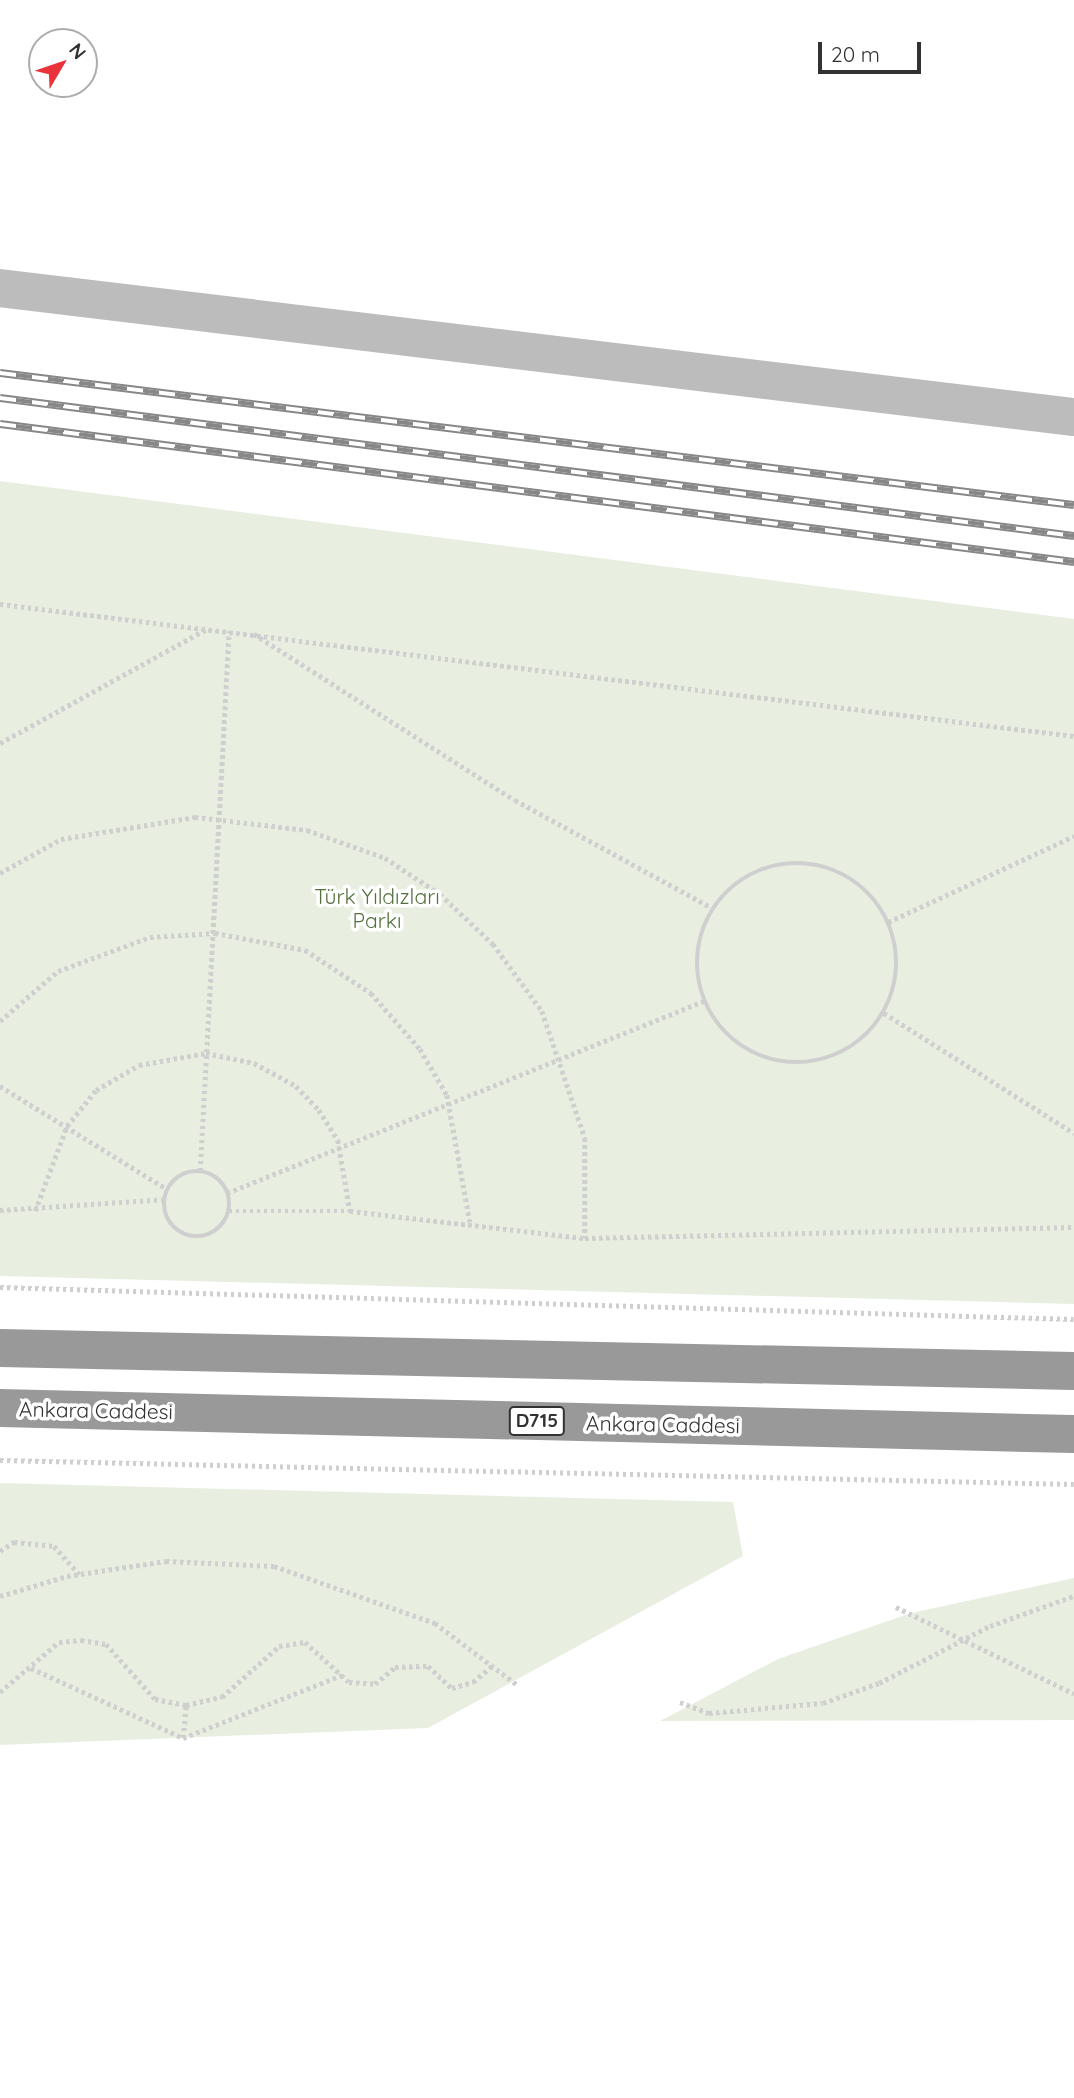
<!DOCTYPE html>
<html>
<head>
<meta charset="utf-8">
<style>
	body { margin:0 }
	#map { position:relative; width:1074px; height:2098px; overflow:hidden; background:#fff; font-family:Quicksand,sans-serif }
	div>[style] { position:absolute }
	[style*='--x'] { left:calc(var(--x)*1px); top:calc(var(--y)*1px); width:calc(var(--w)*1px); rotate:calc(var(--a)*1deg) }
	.green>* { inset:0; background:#e8efe0 }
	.path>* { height:4.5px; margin-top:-2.25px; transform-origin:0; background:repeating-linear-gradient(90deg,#cfcfcf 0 3.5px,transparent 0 7px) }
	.path>.ring { margin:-2.25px; padding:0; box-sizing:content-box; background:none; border:4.5px solid #cfcfcf; border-radius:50% }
	.secondary>* { height:38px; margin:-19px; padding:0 19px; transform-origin:19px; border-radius:19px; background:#bcbcbc }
	.highway>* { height:38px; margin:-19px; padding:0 19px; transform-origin:19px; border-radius:19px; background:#999 }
	.rail>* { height:8px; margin-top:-4px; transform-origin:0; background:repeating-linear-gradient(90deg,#fff 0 16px,#878787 0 32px); box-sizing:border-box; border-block:2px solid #878787 }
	span { translate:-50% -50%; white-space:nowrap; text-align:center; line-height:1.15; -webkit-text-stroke:7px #fff; paint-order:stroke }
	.shield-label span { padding:2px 5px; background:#fff; border:2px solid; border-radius:5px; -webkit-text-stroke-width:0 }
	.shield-label { font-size:19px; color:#323232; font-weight:700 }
	.park-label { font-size:21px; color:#53703d }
	.street-label { font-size:21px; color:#323232 }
	.north { position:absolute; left:28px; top:28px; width:70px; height:70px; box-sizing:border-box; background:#fff; border:2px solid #adadad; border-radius:50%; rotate:51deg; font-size:19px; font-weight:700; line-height:28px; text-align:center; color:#323232 }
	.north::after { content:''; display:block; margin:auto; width:24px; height:32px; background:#ea323a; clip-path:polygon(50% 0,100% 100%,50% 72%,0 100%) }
	.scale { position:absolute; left:818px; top:42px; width:103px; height:32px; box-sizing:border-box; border:4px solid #323232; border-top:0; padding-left:9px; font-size:21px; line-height:24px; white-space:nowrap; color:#323232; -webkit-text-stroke:5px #fff; paint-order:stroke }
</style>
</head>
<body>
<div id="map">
	<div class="green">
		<i style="clip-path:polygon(0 481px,1074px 619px,1074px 1304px,0 1276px)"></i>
		<i style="clip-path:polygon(0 1483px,733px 1502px,743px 1556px,428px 1728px,0 1745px)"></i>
		<i style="clip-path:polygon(1074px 1578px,1074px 1720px,660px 1721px,778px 1659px,911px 1613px)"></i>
	</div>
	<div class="path">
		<i style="--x:0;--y:604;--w:1082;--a:7.01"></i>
		<i style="--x:254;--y:634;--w:309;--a:32.5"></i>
		<i style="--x:515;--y:800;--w:225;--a:28.7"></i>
		<i style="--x:0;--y:743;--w:238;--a:-28.9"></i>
		<i class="ring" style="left:697px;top:863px;width:195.5px;height:195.5px"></i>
		<i style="--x:0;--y:873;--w:70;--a:-29.1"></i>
		<i style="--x:61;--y:839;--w:136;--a:-9.3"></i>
		<i style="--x:195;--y:817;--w:113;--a:6.6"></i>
		<i style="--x:307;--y:830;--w:83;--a:19.7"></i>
		<i style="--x:385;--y:858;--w:66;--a:33.2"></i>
		<i style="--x:440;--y:894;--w:73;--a:43.3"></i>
		<i style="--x:493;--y:944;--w:83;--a:53.8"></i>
		<i style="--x:542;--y:1011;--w:134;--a:71.3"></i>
		<i style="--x:585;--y:1138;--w:100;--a:90"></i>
		<i style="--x:888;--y:922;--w:205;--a:-24.8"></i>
		<i style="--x:884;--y:1013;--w:225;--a:32.3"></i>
		<i style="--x:0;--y:1021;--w:77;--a:-40.8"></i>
		<i style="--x:58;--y:971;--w:98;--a:-20.3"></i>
		<i style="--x:150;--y:937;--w:65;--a:-3.5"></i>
		<i style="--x:215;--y:933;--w:92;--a:10.7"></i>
		<i style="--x:305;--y:950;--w:79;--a:33.1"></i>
		<i style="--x:371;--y:993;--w:74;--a:48.8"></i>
		<i style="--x:420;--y:1049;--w:53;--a:59.6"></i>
		<i style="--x:447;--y:1095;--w:129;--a:79.7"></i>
		<i style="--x:0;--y:1086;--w:196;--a:31.7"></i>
		<i style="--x:200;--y:1171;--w:541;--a:-86.93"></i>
		<i class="ring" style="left:164px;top:1171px;width:61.5px;height:61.5px"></i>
		<i style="--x:227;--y:1193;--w:514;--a:-21.93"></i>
		<i style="--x:0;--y:1210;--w:164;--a:-3.8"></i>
		<i style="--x:35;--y:1211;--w:91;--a:-69.4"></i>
		<i style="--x:67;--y:1126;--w:46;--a:-51.1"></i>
		<i style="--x:96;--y:1090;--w:50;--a:-30.2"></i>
		<i style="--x:139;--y:1065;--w:68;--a:-10.2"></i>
		<i style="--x:206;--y:1053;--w:49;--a:11.8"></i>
		<i style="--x:254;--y:1063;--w:48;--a:28.7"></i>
		<i style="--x:296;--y:1086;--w:33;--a:46"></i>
		<i style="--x:319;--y:1110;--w:36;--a:58"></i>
		<i style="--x:338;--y:1140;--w:72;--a:80.4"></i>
		<i style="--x:229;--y:1211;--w:121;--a:0"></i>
		<i style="--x:350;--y:1211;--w:237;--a:6.6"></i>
		<i style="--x:585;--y:1238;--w:489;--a:-1.3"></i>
		<i style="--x:0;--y:1287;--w:1074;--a:1.71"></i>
		<i style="--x:0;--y:1460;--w:1074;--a:1.28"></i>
		<i style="--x:0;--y:1551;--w:17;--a:-33"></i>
		<i style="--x:14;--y:1542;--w:40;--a:5.7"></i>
		<i style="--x:54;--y:1546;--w:38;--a:48"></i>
		<i style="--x:0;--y:1596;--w:70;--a:-16.6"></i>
		<i style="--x:67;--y:1576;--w:100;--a:-8.6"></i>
		<i style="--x:166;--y:1561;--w:108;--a:2.7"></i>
		<i style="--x:274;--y:1566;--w:171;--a:19.5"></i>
		<i style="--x:435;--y:1623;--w:105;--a:36.9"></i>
		<i style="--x:896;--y:1607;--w:198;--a:26"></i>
		<i style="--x:31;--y:1668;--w:167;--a:24.7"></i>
		<i style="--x:183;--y:1738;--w:171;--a:-21.6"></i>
		<i style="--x:0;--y:1692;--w:77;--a:-40.3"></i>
		<i style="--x:59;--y:1642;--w:22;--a:-5"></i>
		<i style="--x:81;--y:1640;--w:25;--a:9"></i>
		<i style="--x:106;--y:1644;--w:74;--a:48.3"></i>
		<i style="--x:155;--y:1699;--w:32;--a:11"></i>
		<i style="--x:186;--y:1705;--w:37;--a:-13"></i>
		<i style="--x:222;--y:1697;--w:76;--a:-41.8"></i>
		<i style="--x:279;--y:1646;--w:26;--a:-9"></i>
		<i style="--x:305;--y:1642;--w:59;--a:42.3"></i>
		<i style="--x:349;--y:1682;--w:26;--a:4"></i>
		<i style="--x:375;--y:1684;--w:26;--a:-40"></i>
		<i style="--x:395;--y:1667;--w:33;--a:-2"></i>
		<i style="--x:428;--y:1666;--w:33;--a:43"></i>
		<i style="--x:452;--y:1688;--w:22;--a:-16"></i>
		<i style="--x:473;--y:1682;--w:26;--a:-40"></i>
		<i style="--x:680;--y:1702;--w:31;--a:21"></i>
		<i style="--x:709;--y:1713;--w:114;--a:-5"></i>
		<i style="--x:823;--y:1703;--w:59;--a:-19.7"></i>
		<i style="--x:879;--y:1683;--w:125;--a:-27.2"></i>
		<i style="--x:990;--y:1626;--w:89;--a:-19.7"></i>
		<i style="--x:183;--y:1738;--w:33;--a:-85"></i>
	</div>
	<div class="secondary">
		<i style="--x:0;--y:288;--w:1082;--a:6.85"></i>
	</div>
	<div class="highway">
		<i style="--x:0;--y:1348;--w:1074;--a:1.23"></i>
		<i style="--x:0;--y:1408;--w:1074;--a:1.39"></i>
	</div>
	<div class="rail">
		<i style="--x:0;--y:373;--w:1082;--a:7.01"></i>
		<i style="--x:0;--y:398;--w:1083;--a:7.32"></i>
		<i style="--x:0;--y:424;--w:1083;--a:7.32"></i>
	</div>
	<div class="shield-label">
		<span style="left:537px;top:1421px">D715</span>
	</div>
	<div class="park-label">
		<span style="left:377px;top:908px">Türk Yıldızları<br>Parkı</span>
	</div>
	<div class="street-label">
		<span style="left:96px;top:1410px;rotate:1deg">Ankara Caddesi</span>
		<span style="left:663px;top:1424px;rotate:1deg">Ankara Caddesi</span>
	</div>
	<div class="north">N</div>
	<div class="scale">20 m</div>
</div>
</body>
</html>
